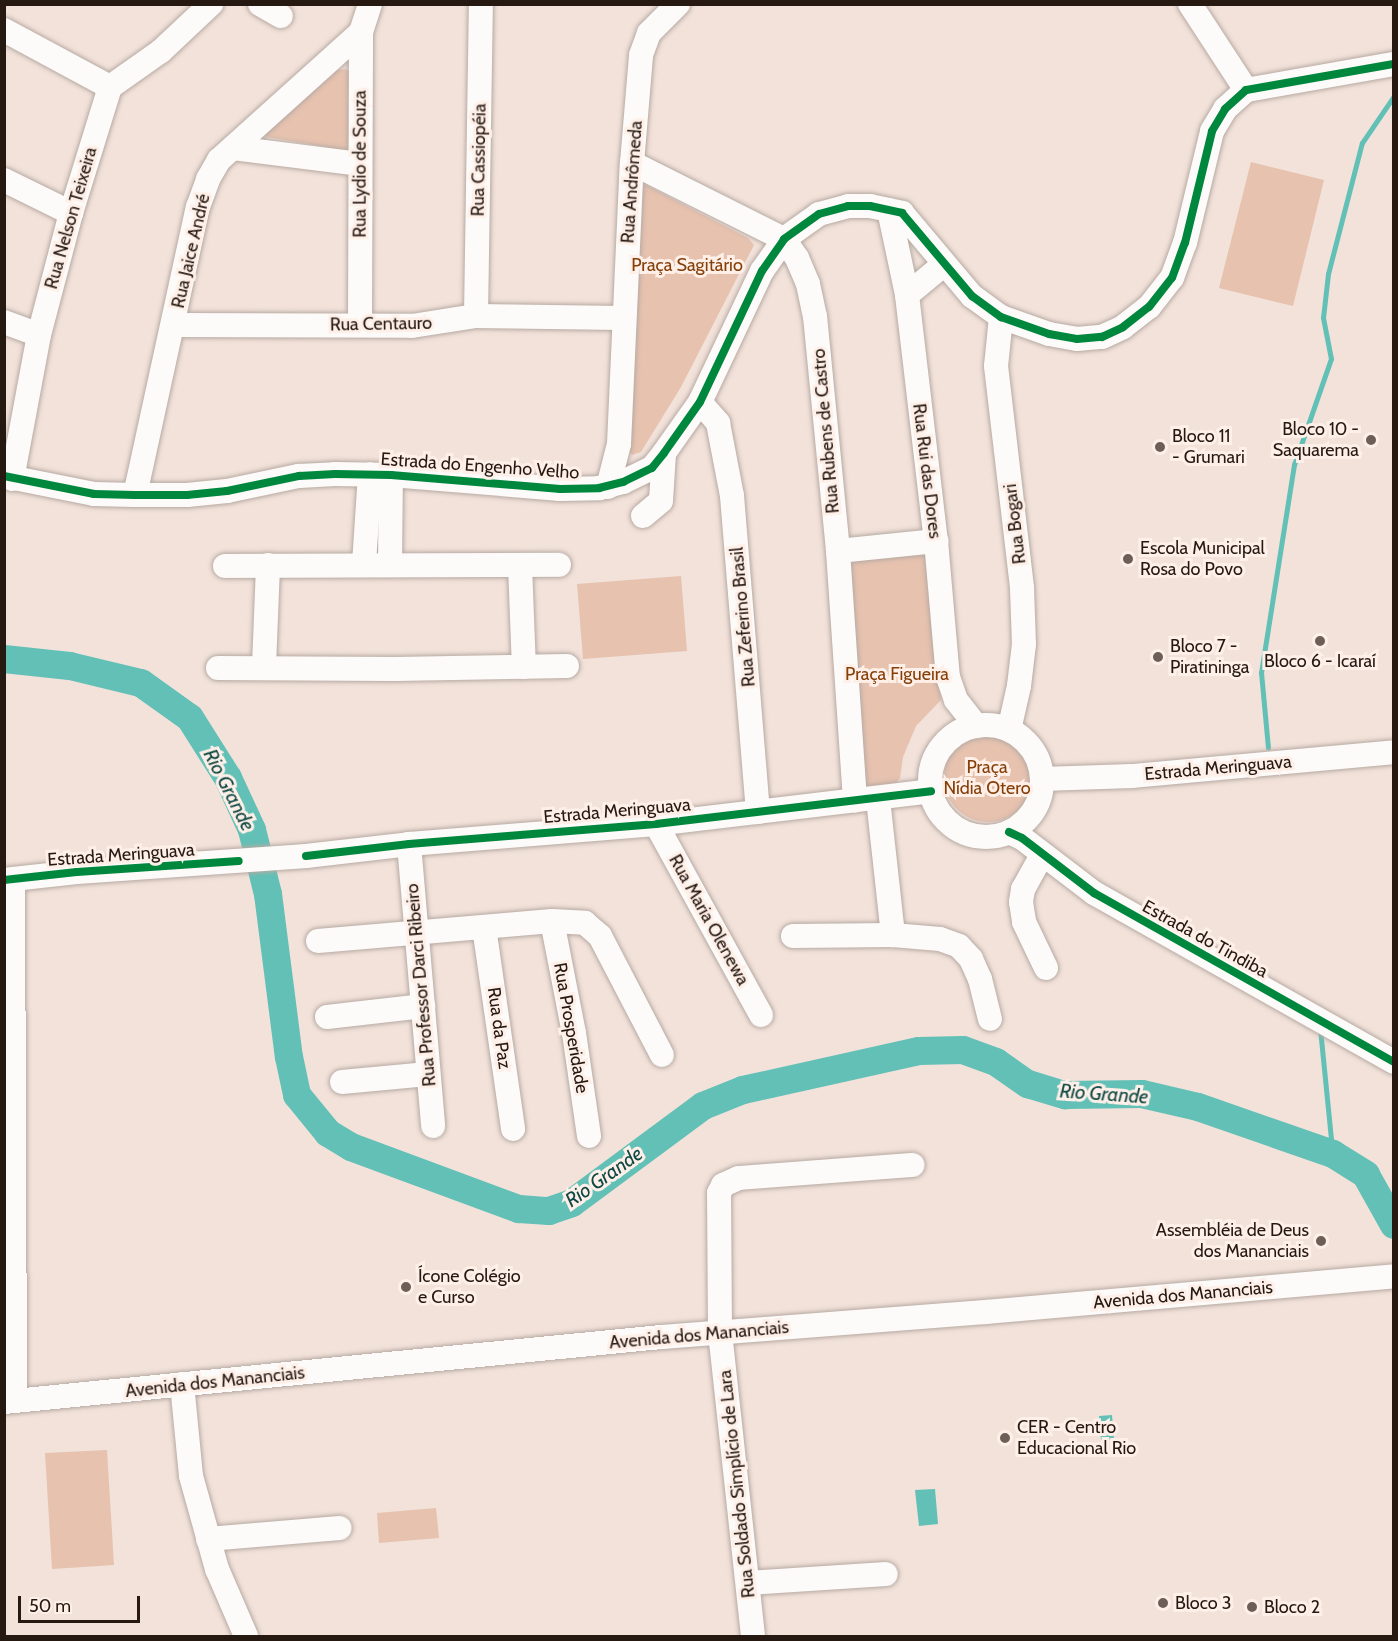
<!DOCTYPE html>
<html>
<head>
<meta charset="utf-8">
<style>
	body { margin:0 }
	#map { position:relative; width:1398px; height:1641px; overflow:hidden; background:#f2e2da; font-family:Cabin,sans-serif }
	div>[style] { position:absolute }
	[style*='--x'] { left:calc(var(--x)*1px); top:calc(var(--y)*1px); width:calc(var(--w)*1px); rotate:calc(var(--a)*1deg) }
	.green>* { inset:0; background:#e6c2af }
	.round { border-radius:50% }
	.water>* { inset:0; background:#62c0b7 }
	.stream>* { height:4.5px; margin:-2.25px; padding:0 2.25px; transform-origin:2.25px; border-radius:2.25px; background:#62c0b7 }
	.river>* { height:28px; margin:-14px; padding:0 14px; transform-origin:14px; border-radius:14px; background:#62c0b7 }
	.roads { filter:drop-shadow(0 0 2px #b7aaa3) drop-shadow(0 0 2px #b7aaa3) }
	.minor>* { height:24px; margin:-12px; padding:0 12px; transform-origin:12px; border-radius:12px; background:#fdfbf9 }
	.minor>.ring { margin:-12px; padding:0; box-sizing:content-box; background:none; border:24px solid #fdfbf9; border-radius:50% }
	.cycleway>* { height:8px; margin:-4px; padding:0 4px; transform-origin:4px; border-radius:4px; background:#00873e }
	.dots>* { width:16px; height:16px; translate:-50% -50%; box-sizing:border-box; border:3px solid #fef0e8; border-radius:50% }
	span { translate:-50% -50%; white-space:nowrap; text-align:center; line-height:1.15; -webkit-text-stroke:6px #fef0e8; paint-order:stroke }
	.street-label { font-size:18px; color:#251912 }
	.park-label { font-size:18px; color:#853e08 }
	.poi-label { font-size:18px; color:#251912 }
	.right { translate:-100% -50%; text-align:right }
	.left { translate:0 -50%; text-align:left }
	.water-label { font-size:20px; color:#0e4743; font-style:italic }
	.frame { position:absolute; inset:0; border:6px solid #251912; pointer-events:none }
	.scale { position:absolute; left:18px; top:1596px; width:122px; height:27px; box-sizing:border-box; border:3px solid #251912; border-top:0; padding-left:8px; font-size:18px; line-height:21px; white-space:nowrap; color:#251912; -webkit-text-stroke:4px #fef0e8; paint-order:stroke }
</style>
</head>
<body>
<div id="map">
	<div class="green">
		<i style="clip-path:polygon(345px 69px,356px 74px,354px 149px,344px 150px,267px 137px,263px 132px,332px 71px)"></i>
		<i style="clip-path:polygon(1251px 162px,1324px 180px,1293px 306px,1219px 288px)"></i>
		<i style="clip-path:polygon(646px 185px,748px 238px,754px 245px,681px 387px,641px 452px,632px 455px,628px 449px,638px 189px)"></i>
		<i style="clip-path:polygon(925px 552px,930px 566px,941px 700px,916px 726px,903px 757px,900px 778px,896px 783px,867px 786px,862px 780px,849px 561px)"></i>
		<i style="clip-path:polygon(681px 576px,687px 651px,583px 659px,577px 584px)"></i>
		<i class="round" style="left:944px;top:734px;width:88px;height:88px"></i>
		<i style="clip-path:polygon(107px 1450px,114px 1565px,52px 1569px,45px 1453px)"></i>
		<i style="clip-path:polygon(436px 1508px,439px 1538px,379px 1543px,377px 1513px)"></i>
	</div>
	<div class="water">
		<i style="clip-path:polygon(1112px 1415px,1114px 1439px,1101px 1440px,1099px 1416px)"></i>
		<i style="clip-path:polygon(935px 1489px,938px 1524px,919px 1526px,915px 1490px)"></i>
	</div>
	<div class="stream">
		<i style="--x:1268;--y:748;--w:75;--a:-95.3"></i>
		<i style="--x:1261;--y:673;--w:211;--a:-81"></i>
		<i style="--x:1294;--y:465;--w:112;--a:-70.8"></i>
		<i style="--x:1331;--y:359;--w:42;--a:-101"></i>
		<i style="--x:1323;--y:318;--w:44;--a:-83.5"></i>
		<i style="--x:1328;--y:274;--w:135;--a:-75.5"></i>
		<i style="--x:1362;--y:143;--w:57;--a:-55.8"></i>
		<i style="--x:1321;--y:1034;--w:121;--a:84.3"></i>
	</div>
	<div class="river">
		<i style="--x:4;--y:659;--w:66;--a:6.1"></i>
		<i style="--x:70;--y:666;--w:73;--a:13.5"></i>
		<i style="--x:141;--y:683;--w:60;--a:35.5"></i>
		<i style="--x:190;--y:718;--w:71;--a:57.7"></i>
		<i style="--x:228;--y:778;--w:57;--a:65.2"></i>
		<i style="--x:252;--y:830;--w:66;--a:76"></i>
		<i style="--x:268;--y:894;--w:164;--a:82.7"></i>
		<i style="--x:289;--y:1057;--w:39;--a:78"></i>
		<i style="--x:297;--y:1095;--w:49;--a:50.8"></i>
		<i style="--x:328;--y:1133;--w:27;--a:31"></i>
		<i style="--x:351;--y:1147;--w:179;--a:20.3"></i>
		<i style="--x:519;--y:1209;--w:30;--a:4"></i>
		<i style="--x:549;--y:1211;--w:24;--a:-19"></i>
		<i style="--x:572;--y:1203;--w:163;--a:-36.5"></i>
		<i style="--x:703;--y:1106;--w:43;--a:-21.8"></i>
		<i style="--x:743;--y:1090;--w:180;--a:-12.5"></i>
		<i style="--x:919;--y:1051;--w:44;--a:-1.3"></i>
		<i style="--x:963;--y:1050;--w:35;--a:20"></i>
		<i style="--x:996;--y:1062;--w:39;--a:35"></i>
		<i style="--x:1028;--y:1084;--w:39;--a:17"></i>
		<i style="--x:1065;--y:1095;--w:77;--a:-0.7"></i>
		<i style="--x:1142;--y:1094;--w:57;--a:13.1"></i>
		<i style="--x:1198;--y:1107;--w:143;--a:19.2"></i>
		<i style="--x:1333;--y:1154;--w:39;--a:32"></i>
		<i style="--x:1366;--y:1175;--w:57;--a:60.8"></i>
	</div>
	<div class="roads">
		<div class="minor">
			<i style="--x:260;--y:4;--w:24;--a:30"></i>
			<i style="--x:1190;--y:4;--w:103;--a:56.9"></i>
			<i style="--x:4;--y:30;--w:120;--a:28.3"></i>
			<i style="--x:233;--y:148;--w:127;--a:7.2"></i>
			<i style="--x:632;--y:163;--w:170;--a:26.6"></i>
			<i style="--x:784;--y:239;--w:23;--a:56"></i>
			<i style="--x:797;--y:258;--w:28;--a:67"></i>
			<i style="--x:808;--y:284;--w:33;--a:78"></i>
			<i style="--x:815;--y:316;--w:236;--a:84.4"></i>
			<i style="--x:838;--y:551;--w:250;--a:86.1"></i>
			<i style="--x:4;--y:180;--w:75;--a:26.2"></i>
			<i style="--x:889;--y:210;--w:87;--a:78"></i>
			<i style="--x:907;--y:295;--w:248;--a:83.3"></i>
			<i style="--x:936;--y:541;--w:137;--a:85"></i>
			<i style="--x:948;--y:677;--w:24;--a:71"></i>
			<i style="--x:956;--y:700;--w:33;--a:52"></i>
			<i style="--x:907;--y:295;--w:47;--a:-39.8"></i>
			<i style="--x:476;--y:316;--w:312;--a:-89.1"></i>
			<i style="--x:1001;--y:317;--w:49;--a:95.8"></i>
			<i style="--x:996;--y:366;--w:224;--a:83.3"></i>
			<i style="--x:1022;--y:588;--w:56;--a:88"></i>
			<i style="--x:1024;--y:644;--w:42;--a:96.8"></i>
			<i style="--x:1019;--y:686;--w:45;--a:102.8"></i>
			<i style="--x:4;--y:322;--w:37;--a:20"></i>
			<i style="--x:174;--y:325;--w:238;--a:0.2"></i>
			<i style="--x:412;--y:326;--w:65;--a:-8.9"></i>
			<i style="--x:476;--y:316;--w:147;--a:0.8"></i>
			<i style="--x:360;--y:325;--w:293;--a:-89.8"></i>
			<i style="--x:361;--y:32;--w:28;--a:-72"></i>
			<i style="--x:700;--y:402;--w:28;--a:49"></i>
			<i style="--x:718;--y:423;--w:74;--a:79.1"></i>
			<i style="--x:732;--y:496;--w:317;--a:85.3"></i>
			<i style="--x:4;--y:476;--w:92;--a:11.3"></i>
			<i style="--x:94;--y:494;--w:41;--a:1.4"></i>
			<i style="--x:135;--y:495;--w:52;--a:0"></i>
			<i style="--x:187;--y:495;--w:40;--a:-5.7"></i>
			<i style="--x:227;--y:491;--w:74;--a:-11.8"></i>
			<i style="--x:299;--y:476;--w:36;--a:-3"></i>
			<i style="--x:335;--y:474;--w:56;--a:1"></i>
			<i style="--x:391;--y:475;--w:170;--a:4.7"></i>
			<i style="--x:560;--y:489;--w:39;--a:-1"></i>
			<i style="--x:599;--y:488;--w:25;--a:-14"></i>
			<i style="--x:623;--y:482;--w:32;--a:-26"></i>
			<i style="--x:652;--y:468;--w:19;--a:-51"></i>
			<i style="--x:664;--y:453;--w:62;--a:-54.8"></i>
			<i style="--x:700;--y:402;--w:145;--a:-64.7"></i>
			<i style="--x:762;--y:271;--w:39;--a:-55"></i>
			<i style="--x:784;--y:239;--w:43;--a:-35.5"></i>
			<i style="--x:819;--y:214;--w:30;--a:-15"></i>
			<i style="--x:848;--y:206;--w:22;--a:0"></i>
			<i style="--x:870;--y:206;--w:33;--a:12"></i>
			<i style="--x:902;--y:213;--w:109;--a:49.9"></i>
			<i style="--x:972;--y:296;--w:36;--a:36"></i>
			<i style="--x:1001;--y:317;--w:51;--a:19.5"></i>
			<i style="--x:1049;--y:334;--w:28;--a:10"></i>
			<i style="--x:1077;--y:339;--w:25;--a:-5"></i>
			<i style="--x:1102;--y:337;--w:23;--a:-25"></i>
			<i style="--x:1123;--y:327;--w:33;--a:-38"></i>
			<i style="--x:1149;--y:307;--w:37;--a:-52"></i>
			<i style="--x:1172;--y:278;--w:37;--a:-70"></i>
			<i style="--x:1185;--y:243;--w:115;--a:-76.4"></i>
			<i style="--x:1212;--y:131;--w:26;--a:-59"></i>
			<i style="--x:1225;--y:109;--w:28;--a:-42"></i>
			<i style="--x:1246;--y:90;--w:150;--a:-10"></i>
			<i style="--x:12;--y:479;--w:147;--a:-79.4"></i>
			<i style="--x:39;--y:335;--w:126;--a:-75.3"></i>
			<i style="--x:71;--y:213;--w:132;--a:-72.8"></i>
			<i style="--x:110;--y:87;--w:62;--a:-35.2"></i>
			<i style="--x:161;--y:51;--w:69;--a:-43.2"></i>
			<i style="--x:608;--y:487;--w:44;--a:-75.7"></i>
			<i style="--x:619;--y:444;--w:281;--a:-87.4"></i>
			<i style="--x:632;--y:163;--w:108;--a:-85.2"></i>
			<i style="--x:641;--y:55;--w:23;--a:-70"></i>
			<i style="--x:649;--y:33;--w:41;--a:-45"></i>
			<i style="--x:135;--y:495;--w:295;--a:-77.7"></i>
			<i style="--x:198;--y:207;--w:30;--a:-70"></i>
			<i style="--x:208;--y:179;--w:22;--a:-60"></i>
			<i style="--x:219;--y:160;--w:191;--a:-42"></i>
			<i style="--x:643;--y:516;--w:23;--a:-40"></i>
			<i style="--x:661;--y:501;--w:48;--a:-86.4"></i>
			<i style="--x:838;--y:551;--w:99;--a:-5.8"></i>
			<i style="--x:364;--y:564;--w:90;--a:-86.2"></i>
			<i style="--x:390;--y:564;--w:89;--a:-89.4"></i>
			<i style="--x:520;--y:565;--w:102;--a:87.8"></i>
			<i style="--x:225;--y:566;--w:334;--a:-0.2"></i>
			<i style="--x:264;--y:666;--w:101;--a:-87.7"></i>
			<i style="--x:218;--y:668;--w:177;--a:0.3"></i>
			<i style="--x:395;--y:669;--w:172;--a:-1"></i>
			<i class="ring" style="left:930px;top:725px;width:88px;height:88px"></i>
			<i style="--x:1042;--y:779;--w:90;--a:-1.9"></i>
			<i style="--x:1132;--y:776;--w:263;--a:-5.2"></i>
			<i style="--x:878;--y:799;--w:137;--a:83.7"></i>
			<i style="--x:656;--y:824;--w:218;--a:61.2"></i>
			<i style="--x:1009;--y:832;--w:14;--a:25"></i>
			<i style="--x:1022;--y:838;--w:91;--a:37.4"></i>
			<i style="--x:1094;--y:893;--w:344;--a:29.4"></i>
			<i style="--x:409;--y:844;--w:283;--a:85.1"></i>
			<i style="--x:1042;--y:855;--w:39;--a:119"></i>
			<i style="--x:1023;--y:889;--w:13;--a:99"></i>
			<i style="--x:1021;--y:902;--w:20;--a:81"></i>
			<i style="--x:1024;--y:922;--w:51;--a:64.4"></i>
			<i style="--x:13;--y:879;--w:522;--a:89.78"></i>
			<i style="--x:4;--y:880;--w:73;--a:-6.3"></i>
			<i style="--x:77;--y:872;--w:230;--a:-4"></i>
			<i style="--x:306;--y:856;--w:104;--a:-6.6"></i>
			<i style="--x:409;--y:844;--w:248;--a:-4.6"></i>
			<i style="--x:656;--y:824;--w:277;--a:-6.8"></i>
			<i style="--x:552;--y:921;--w:114;--a:78.9"></i>
			<i style="--x:574;--y:1033;--w:104;--a:81.7"></i>
			<i style="--x:484;--y:927;--w:204;--a:81.8"></i>
			<i style="--x:793;--y:936;--w:100;--a:-0.6"></i>
			<i style="--x:893;--y:935;--w:47;--a:4.9"></i>
			<i style="--x:940;--y:939;--w:20;--a:20"></i>
			<i style="--x:959;--y:946;--w:18;--a:47"></i>
			<i style="--x:971;--y:959;--w:22;--a:66"></i>
			<i style="--x:980;--y:979;--w:41;--a:76"></i>
			<i style="--x:318;--y:941;--w:235;--a:-4.9"></i>
			<i style="--x:552;--y:921;--w:33;--a:3"></i>
			<i style="--x:585;--y:923;--w:20;--a:41"></i>
			<i style="--x:600;--y:936;--w:134;--a:62.5"></i>
			<i style="--x:327;--y:1017;--w:97;--a:-6.5"></i>
			<i style="--x:342;--y:1082;--w:86;--a:-5.3"></i>
			<i style="--x:182;--y:1384;--w:92;--a:84.4"></i>
			<i style="--x:191;--y:1476;--w:97;--a:74.4"></i>
			<i style="--x:217;--y:1569;--w:73;--a:66.6"></i>
			<i style="--x:4;--y:1402;--w:660;--a:-5.65"></i>
			<i style="--x:661;--y:1337;--w:326;--a:-4.4"></i>
			<i style="--x:986;--y:1312;--w:410;--a:-5"></i>
			<i style="--x:208;--y:1539;--w:132;--a:-4.8"></i>
			<i style="--x:748;--y:1583;--w:138;--a:-3.7"></i>
			<i style="--x:753;--y:1636;--w:306;--a:-96.2"></i>
			<i style="--x:720;--y:1332;--w:139;--a:-90.4"></i>
			<i style="--x:719;--y:1193;--w:9;--a:-63"></i>
			<i style="--x:723;--y:1185;--w:17;--a:-24"></i>
			<i style="--x:739;--y:1178;--w:174;--a:-4.3"></i>
		</div>
	</div>
	<div class="cycleway">
		<i style="--x:4;--y:476;--w:92;--a:11.3"></i>
		<i style="--x:94;--y:494;--w:41;--a:1.4"></i>
		<i style="--x:135;--y:495;--w:52;--a:0"></i>
		<i style="--x:187;--y:495;--w:40;--a:-5.7"></i>
		<i style="--x:227;--y:491;--w:74;--a:-11.8"></i>
		<i style="--x:299;--y:476;--w:36;--a:-3"></i>
		<i style="--x:335;--y:474;--w:56;--a:1"></i>
		<i style="--x:391;--y:475;--w:170;--a:4.7"></i>
		<i style="--x:560;--y:489;--w:39;--a:-1"></i>
		<i style="--x:599;--y:488;--w:25;--a:-14"></i>
		<i style="--x:623;--y:482;--w:32;--a:-26"></i>
		<i style="--x:652;--y:468;--w:19;--a:-51"></i>
		<i style="--x:664;--y:453;--w:62;--a:-54.8"></i>
		<i style="--x:700;--y:402;--w:145;--a:-64.7"></i>
		<i style="--x:762;--y:271;--w:39;--a:-55"></i>
		<i style="--x:784;--y:239;--w:43;--a:-35.5"></i>
		<i style="--x:819;--y:214;--w:30;--a:-15"></i>
		<i style="--x:848;--y:206;--w:22;--a:0"></i>
		<i style="--x:870;--y:206;--w:33;--a:12"></i>
		<i style="--x:902;--y:213;--w:109;--a:49.9"></i>
		<i style="--x:972;--y:296;--w:36;--a:36"></i>
		<i style="--x:1001;--y:317;--w:51;--a:19.5"></i>
		<i style="--x:1049;--y:334;--w:28;--a:10"></i>
		<i style="--x:1077;--y:339;--w:25;--a:-5"></i>
		<i style="--x:1102;--y:337;--w:23;--a:-25"></i>
		<i style="--x:1123;--y:327;--w:33;--a:-38"></i>
		<i style="--x:1149;--y:307;--w:37;--a:-52"></i>
		<i style="--x:1172;--y:278;--w:37;--a:-70"></i>
		<i style="--x:1185;--y:243;--w:115;--a:-76.4"></i>
		<i style="--x:1212;--y:131;--w:26;--a:-59"></i>
		<i style="--x:1225;--y:109;--w:28;--a:-42"></i>
		<i style="--x:1246;--y:90;--w:150;--a:-10"></i>
		<i style="--x:1009;--y:832;--w:14;--a:25"></i>
		<i style="--x:1022;--y:838;--w:91;--a:37.4"></i>
		<i style="--x:1094;--y:893;--w:344;--a:29.4"></i>
		<i style="--x:306;--y:856;--w:104;--a:-6.6"></i>
		<i style="--x:409;--y:844;--w:248;--a:-4.6"></i>
		<i style="--x:656;--y:824;--w:277;--a:-6.8"></i>
		<i style="--x:4;--y:880;--w:73;--a:-6.3"></i>
		<i style="--x:77;--y:872;--w:162;--a:-3.9"></i>
	</div>
	<div class="dots">
		<i style="left:1371px;top:440px;background:#6d5f58"></i>
		<i style="left:1160px;top:447px;background:#6d5f58"></i>
		<i style="left:1128px;top:559px;background:#6d5f58"></i>
		<i style="left:1320px;top:641px;background:#6d5f58"></i>
		<i style="left:1158px;top:657px;background:#6d5f58"></i>
		<i style="left:1321px;top:1241px;background:#6d5f58"></i>
		<i style="left:406px;top:1287px;background:#6d5f58"></i>
		<i style="left:1005px;top:1438px;background:#6d5f58"></i>
		<i style="left:1163px;top:1603px;background:#6d5f58"></i>
		<i style="left:1252px;top:1607px;background:#6d5f58"></i>
	</div>
	<div class="street-label">
		<span style="left:479px;top:160px;rotate:-89deg">Rua Cassiopéia</span>
		<span style="left:360px;top:164px;rotate:-90deg">Rua Lydio de Souza</span>
		<span style="left:632px;top:182px;rotate:-86deg">Rua Andrômeda</span>
		<span style="left:71px;top:218px;rotate:-74deg">Rua Nelson Teixeira</span>
		<span style="left:191px;top:251px;rotate:-77deg">Rua Jaice André</span>
		<span style="left:381px;top:324px;rotate:-1deg">Rua Centauro</span>
		<span style="left:826px;top:431px;rotate:-95deg">Rua Rubens de Castro</span>
		<span style="left:480px;top:466px;rotate:4deg">Estrada do Engenho Velho</span>
		<span style="left:927px;top:471px;rotate:83deg">Rua Rui das Dores</span>
		<span style="left:1015px;top:524px;rotate:-97deg">Rua Bogari</span>
		<span style="left:743px;top:617px;rotate:-95deg">Rua Zeferino Brasil</span>
		<span style="left:1218px;top:768px;rotate:-5deg">Estrada Meringuava</span>
		<span style="left:617px;top:811px;rotate:-5deg">Estrada Meringuava</span>
		<span style="left:121px;top:855px;rotate:-4deg">Estrada Meringuava</span>
		<span style="left:709px;top:920px;rotate:61deg">Rua Maria Olenewa</span>
		<span style="left:1205px;top:939px;rotate:29deg">Estrada do Tindiba</span>
		<span style="left:421px;top:985px;rotate:-95deg">Rua Professor Darci Ribeiro</span>
		<span style="left:499px;top:1028px;rotate:82deg">Rua da Paz</span>
		<span style="left:571px;top:1028px;rotate:80deg">Rua Prosperidade</span>
		<span style="left:1183px;top:1295px;rotate:-5deg">Avenida dos Mananciais</span>
		<span style="left:699px;top:1335px;rotate:-5deg">Avenida dos Mananciais</span>
		<span style="left:215px;top:1382px;rotate:-6deg">Avenida dos Mananciais</span>
		<span style="left:737px;top:1484px;rotate:-96deg">Rua Soldado Simplício de Lara</span>
	</div>
	<div class="park-label">
		<span style="left:687px;top:265px">Praça Sagitário</span>
		<span style="left:897px;top:674px">Praça Figueira</span>
		<span style="left:987px;top:778px">Praça<br>Nídia Otero</span>
	</div>
	<div class="poi-label">
		<span class="right" style="left:1359px;top:440px">Bloco 10 -<br>Saquarema</span>
		<span class="left" style="left:1172px;top:447px">Bloco 11<br>- Grumari</span>
		<span class="left" style="left:1140px;top:559px">Escola Municipal<br>Rosa do Povo</span>
		<span class="left" style="left:1170px;top:657px">Bloco 7 -<br>Piratininga</span>
		<span style="left:1320px;top:661px">Bloco 6 - Icaraí</span>
		<span class="right" style="left:1309px;top:1241px">Assembléia de Deus<br>dos Mananciais</span>
		<span class="left" style="left:418px;top:1287px">Ícone Colégio<br>e Curso</span>
		<span class="left" style="left:1017px;top:1438px">CER - Centro<br>Educacional Rio</span>
		<span class="left" style="left:1175px;top:1603px">Bloco 3</span>
		<span class="left" style="left:1264px;top:1607px">Bloco 2</span>
	</div>
	<div class="water-label">
		<span style="left:229px;top:790px;rotate:63deg">Rio Grande</span>
		<span style="left:1104px;top:1094px;rotate:4deg">Rio Grande</span>
		<span style="left:604px;top:1177px;rotate:-35deg">Rio Grande</span>
	</div>
	<div class="frame"></div>
	<div class="scale">50 m</div>
</div>
</body>
</html>
